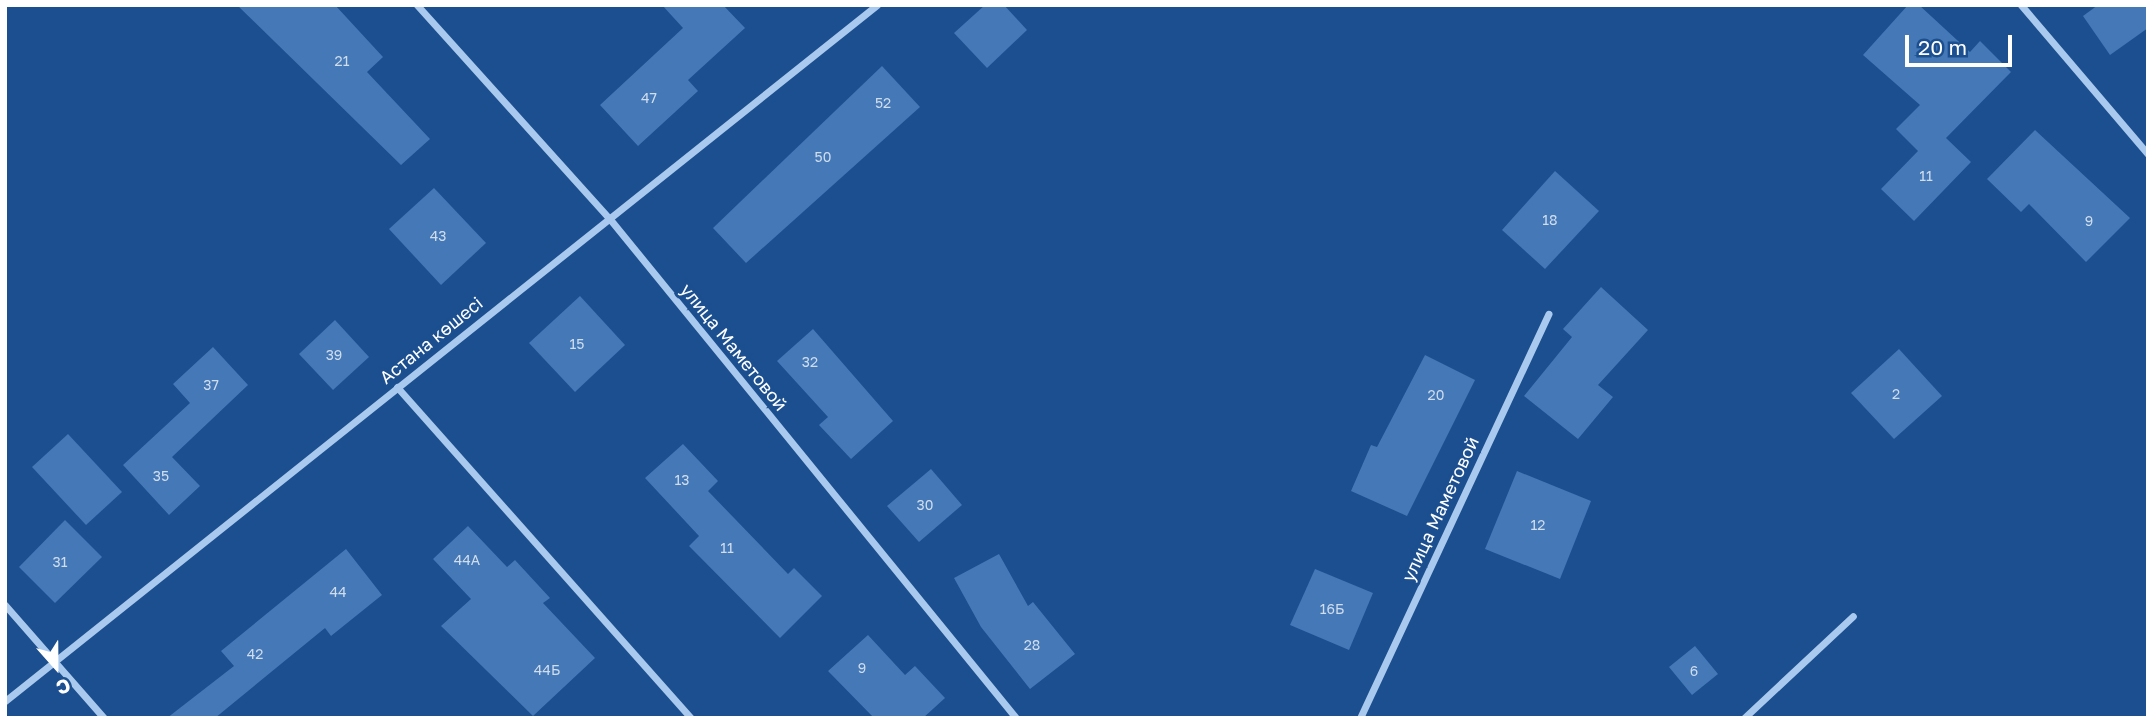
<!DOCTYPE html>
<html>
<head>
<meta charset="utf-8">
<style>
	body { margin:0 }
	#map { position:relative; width:2153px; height:723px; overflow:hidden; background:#1b4f8f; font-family:"Golos Text",sans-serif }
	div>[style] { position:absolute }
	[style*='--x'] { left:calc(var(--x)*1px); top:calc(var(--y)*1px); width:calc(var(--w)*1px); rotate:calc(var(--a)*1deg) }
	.building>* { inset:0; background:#4478b7 }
	.minor>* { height:7px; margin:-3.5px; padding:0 3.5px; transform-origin:3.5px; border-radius:3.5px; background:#a9c9ee }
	span { translate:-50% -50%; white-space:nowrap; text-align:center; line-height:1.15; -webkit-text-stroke:6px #1b4f8f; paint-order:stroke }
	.number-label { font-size:14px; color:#d0dded }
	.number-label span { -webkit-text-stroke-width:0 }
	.street-label { font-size:18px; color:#fff }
	.frame { position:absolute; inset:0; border:7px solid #fff; pointer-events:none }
	.north { position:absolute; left:21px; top:632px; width:70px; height:70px; -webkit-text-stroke:5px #1b4f8f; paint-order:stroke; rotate:159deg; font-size:19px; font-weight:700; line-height:28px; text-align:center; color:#fff }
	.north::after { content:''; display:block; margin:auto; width:24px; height:32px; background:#fff; clip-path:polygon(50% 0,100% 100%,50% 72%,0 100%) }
	.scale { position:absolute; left:1905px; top:35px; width:107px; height:32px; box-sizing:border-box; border:4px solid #fff; border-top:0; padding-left:9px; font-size:21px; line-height:24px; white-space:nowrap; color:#fff; -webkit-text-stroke:5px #1b4f8f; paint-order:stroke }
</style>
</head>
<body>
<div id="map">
	<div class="building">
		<i style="clip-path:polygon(237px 5px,335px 5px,383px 57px,367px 72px,430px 139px,401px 165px)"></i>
		<i style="clip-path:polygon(662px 5px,723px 5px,745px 28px,688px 80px,698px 91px,638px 146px,600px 105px,683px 28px)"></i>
		<i style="clip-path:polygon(985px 5px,1004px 5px,1027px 30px,987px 68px,954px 33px)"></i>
		<i style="clip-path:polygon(1908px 5px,1919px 5px,1970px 52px,1980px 41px,2011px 72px,1946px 138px,1971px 162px,1914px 221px,1881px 189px,1918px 151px,1896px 129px,1920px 105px,1863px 55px)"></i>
		<i style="clip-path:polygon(2098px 5px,2148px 5px,2148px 28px,2110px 55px,2083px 16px)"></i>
		<i style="clip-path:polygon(882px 66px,920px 107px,746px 263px,713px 228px)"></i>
		<i style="clip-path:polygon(2035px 130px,2130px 218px,2086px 262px,2029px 204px,2021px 212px,1987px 179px)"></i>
		<i style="clip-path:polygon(1555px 171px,1599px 211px,1545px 269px,1502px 230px)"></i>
		<i style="clip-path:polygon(434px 188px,486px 243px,441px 285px,389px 229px)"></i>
		<i style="clip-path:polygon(1601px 287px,1648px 330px,1598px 385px,1613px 397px,1578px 439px,1524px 396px,1572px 337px,1563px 329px)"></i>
		<i style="clip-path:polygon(580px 296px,625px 345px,575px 392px,529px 343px)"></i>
		<i style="clip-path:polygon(335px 320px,369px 357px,333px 390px,299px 354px)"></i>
		<i style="clip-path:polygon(813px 329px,893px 421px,851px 459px,819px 425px,828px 417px,777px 361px)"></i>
		<i style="clip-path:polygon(213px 347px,248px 385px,172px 457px,200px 486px,169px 515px,123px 465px,190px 403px,173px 384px)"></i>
		<i style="clip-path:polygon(1899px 349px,1942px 396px,1894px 439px,1851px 393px)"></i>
		<i style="clip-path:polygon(1425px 355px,1475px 380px,1407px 516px,1351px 491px,1371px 445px,1377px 447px)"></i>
		<i style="clip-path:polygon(68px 434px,122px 492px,86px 525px,32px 467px)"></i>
		<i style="clip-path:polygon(683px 444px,718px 481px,708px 491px,788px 574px,794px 568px,822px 596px,780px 638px,689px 546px,699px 536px,645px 478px)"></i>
		<i style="clip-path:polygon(931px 469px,962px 505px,919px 542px,887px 506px)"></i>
		<i style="clip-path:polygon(1517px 471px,1591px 501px,1560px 579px,1485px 549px)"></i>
		<i style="clip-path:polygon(65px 520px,102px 557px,55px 603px,19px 567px)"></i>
		<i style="clip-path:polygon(468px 526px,507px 567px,515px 560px,550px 598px,543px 603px,595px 658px,533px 716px,441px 626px,471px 599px,433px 559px)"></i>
		<i style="clip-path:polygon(346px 549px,382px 595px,331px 636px,325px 628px,215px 718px,167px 718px,234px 666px,221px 651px)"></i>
		<i style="clip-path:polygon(999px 554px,1028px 606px,1033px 602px,1075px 654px,1030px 689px,981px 627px,954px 578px)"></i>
		<i style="clip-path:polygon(1315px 569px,1373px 593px,1349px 650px,1290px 625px)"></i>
		<i style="clip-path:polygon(868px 635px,905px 675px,915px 666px,945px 698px,923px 718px,874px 718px,828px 671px)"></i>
		<i style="clip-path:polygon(1695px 646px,1718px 674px,1692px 695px,1669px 667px)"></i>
	</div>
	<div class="minor">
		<i style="--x:417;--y:5;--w:287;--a:48"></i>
		<i style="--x:609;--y:218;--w:645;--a:50.85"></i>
		<i style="--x:2021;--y:5;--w:196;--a:49.6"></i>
		<i style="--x:397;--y:387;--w:443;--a:48.4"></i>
		<i style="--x:5;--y:605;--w:150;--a:48.8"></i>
		<i style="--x:5;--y:701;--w:1116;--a:-38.6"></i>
		<i style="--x:1360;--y:718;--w:446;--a:-65"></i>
		<i style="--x:1744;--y:718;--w:149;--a:-43.1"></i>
	</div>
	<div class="number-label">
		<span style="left:342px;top:61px">21</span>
		<span style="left:649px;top:98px">47</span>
		<span style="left:883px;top:103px">52</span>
		<span style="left:823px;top:157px">50</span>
		<span style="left:1926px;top:176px">11</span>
		<span style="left:1550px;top:220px">18</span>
		<span style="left:2089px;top:221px">9</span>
		<span style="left:438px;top:236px">43</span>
		<span style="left:577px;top:344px">15</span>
		<span style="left:334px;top:355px">39</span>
		<span style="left:810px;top:362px">32</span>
		<span style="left:211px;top:385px">37</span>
		<span style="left:1896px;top:394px">2</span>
		<span style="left:1436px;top:395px">20</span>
		<span style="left:161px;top:476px">35</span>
		<span style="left:682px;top:480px">13</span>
		<span style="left:925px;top:505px">30</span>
		<span style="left:1538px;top:525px">12</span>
		<span style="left:727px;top:548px">11</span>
		<span style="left:467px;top:560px">44А</span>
		<span style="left:60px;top:562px">31</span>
		<span style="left:338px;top:592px">44</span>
		<span style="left:1332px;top:609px">16Б</span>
		<span style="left:1032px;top:645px">28</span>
		<span style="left:255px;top:654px">42</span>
		<span style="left:862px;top:668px">9</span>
		<span style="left:547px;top:670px">44Б</span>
		<span style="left:1694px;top:671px">6</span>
	</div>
	<div class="street-label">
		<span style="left:431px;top:340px;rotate:-39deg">Астана көшесі</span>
		<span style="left:734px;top:347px;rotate:51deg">улица Маметовой</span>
		<span style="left:1440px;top:509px;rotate:-65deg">улица Маметовой</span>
	</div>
	<div class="frame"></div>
	<div class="north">С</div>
	<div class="scale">20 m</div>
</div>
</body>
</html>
